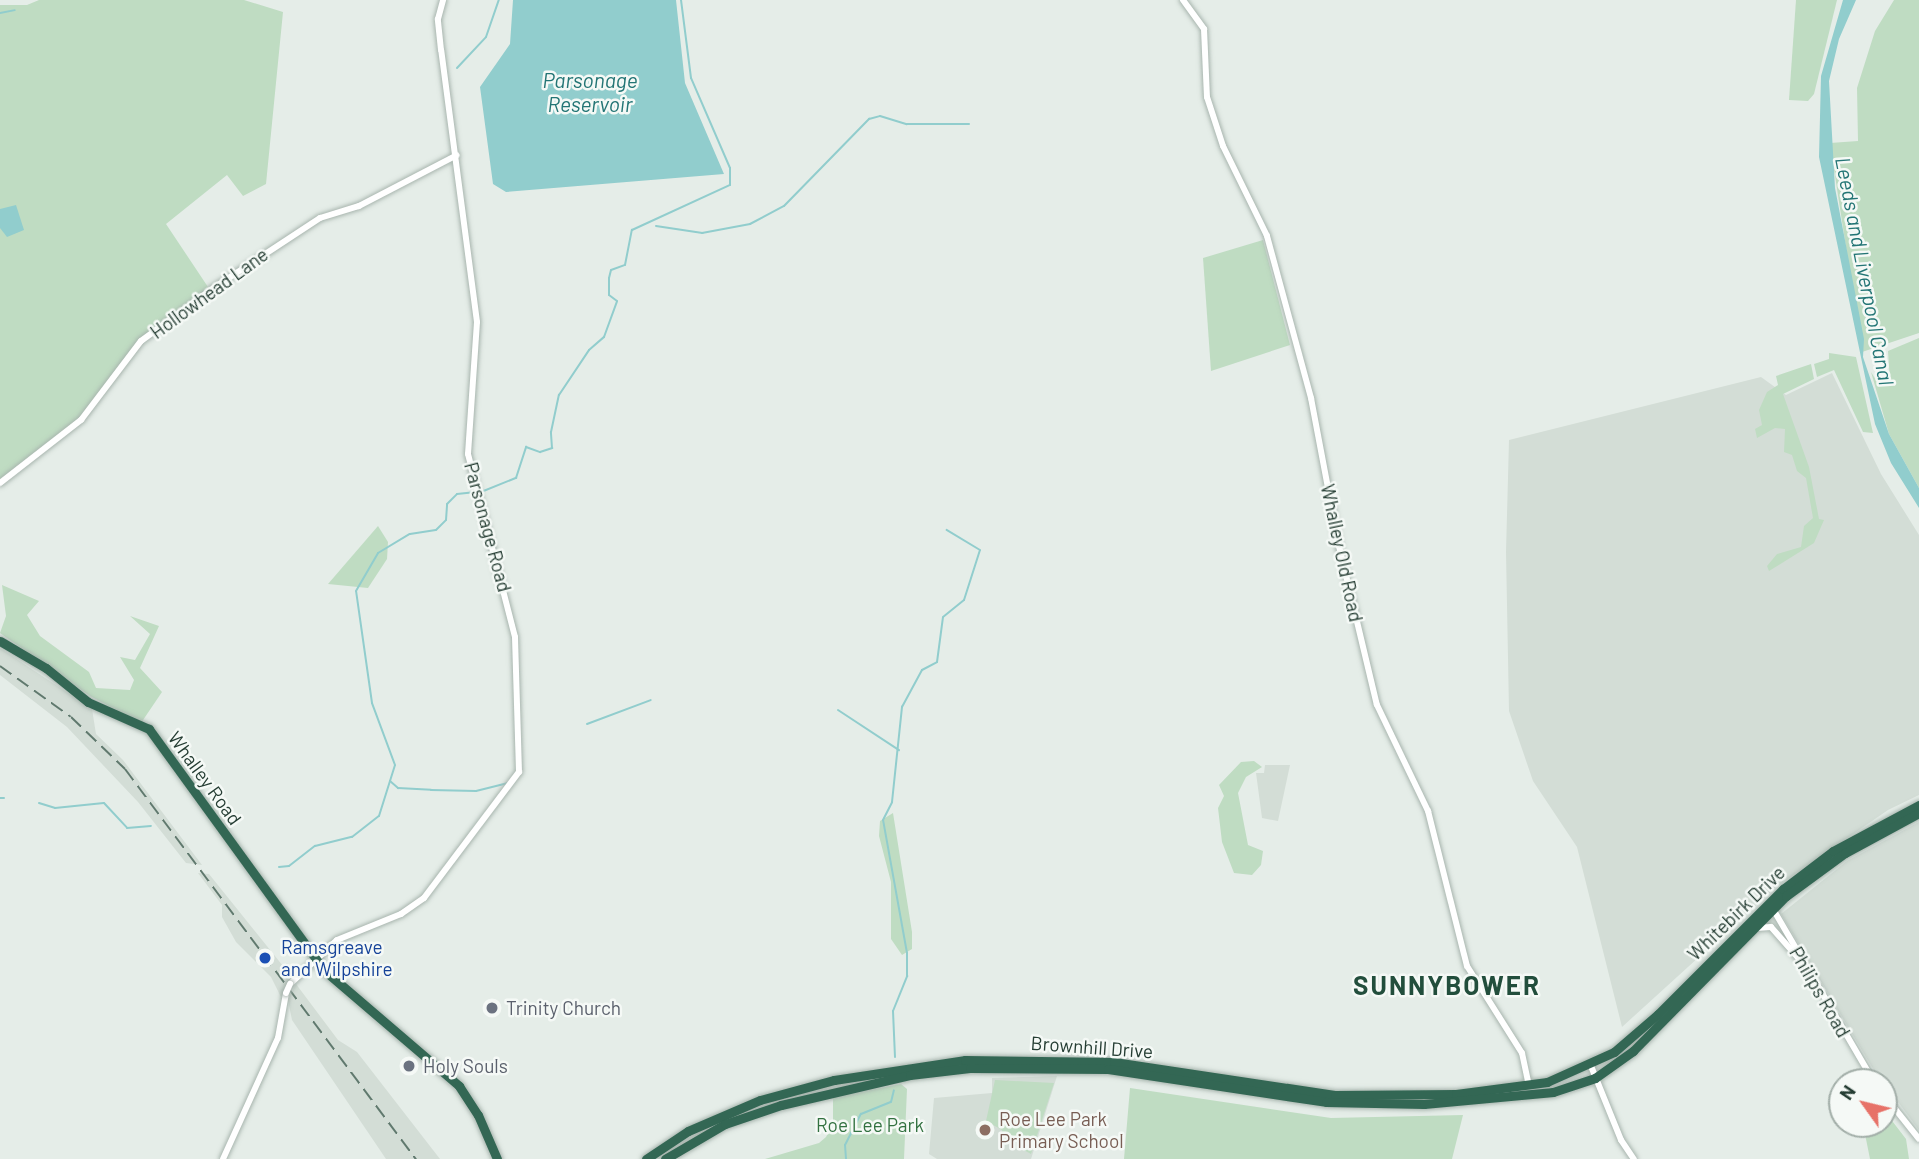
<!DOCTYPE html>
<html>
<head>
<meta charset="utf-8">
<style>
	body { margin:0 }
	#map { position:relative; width:1919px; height:1159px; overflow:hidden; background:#e5ede8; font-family:Barlow,sans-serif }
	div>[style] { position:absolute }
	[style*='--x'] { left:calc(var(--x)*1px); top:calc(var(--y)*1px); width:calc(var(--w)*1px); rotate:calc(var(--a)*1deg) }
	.built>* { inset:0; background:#d3ddd6 }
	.green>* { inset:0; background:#bfdcc2 }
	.water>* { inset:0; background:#91cdcd }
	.stream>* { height:2px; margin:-1px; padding:0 1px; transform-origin:1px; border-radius:1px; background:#91cdcd }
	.roads { filter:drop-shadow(0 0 2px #a8b5ae) drop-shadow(0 0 2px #a8b5ae) }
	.minor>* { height:6px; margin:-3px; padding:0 3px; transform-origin:3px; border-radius:3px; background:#fff }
	.highway>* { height:9px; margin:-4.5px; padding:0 4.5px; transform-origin:4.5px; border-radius:4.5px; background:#336754 }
	.rail>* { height:2px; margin-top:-1px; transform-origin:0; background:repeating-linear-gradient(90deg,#60796e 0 14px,transparent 0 21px) }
	.bridges { filter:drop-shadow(0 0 2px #a8b5ae) drop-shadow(0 0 2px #a8b5ae) }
	.minor-bridge>* { height:6px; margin:-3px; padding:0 3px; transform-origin:3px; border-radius:3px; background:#fff }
	.dots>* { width:19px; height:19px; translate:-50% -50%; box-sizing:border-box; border:4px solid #f5f9f6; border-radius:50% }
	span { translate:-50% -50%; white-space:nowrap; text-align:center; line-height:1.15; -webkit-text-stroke:5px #f5f9f6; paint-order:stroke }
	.street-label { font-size:19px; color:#253d33 }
	.transit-label { font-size:19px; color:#164399 }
	.left { translate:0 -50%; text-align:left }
	.worship-label { font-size:19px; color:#5b616d }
	.education-label { font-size:19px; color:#785e54 }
	.park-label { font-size:19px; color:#327140 }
	.water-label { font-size:21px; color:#237575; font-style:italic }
	.district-label { font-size:26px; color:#224e3c; font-weight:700; letter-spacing:2px }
	.north { position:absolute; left:1828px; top:1068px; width:70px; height:70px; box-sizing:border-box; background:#f5f9f6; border:2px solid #a2aea8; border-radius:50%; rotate:304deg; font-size:19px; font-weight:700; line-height:28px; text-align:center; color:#253d33 }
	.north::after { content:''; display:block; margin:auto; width:24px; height:32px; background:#e77268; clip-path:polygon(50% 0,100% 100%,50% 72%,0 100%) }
</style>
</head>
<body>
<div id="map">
	<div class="built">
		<i style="clip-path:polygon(1832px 373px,1881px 474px,1919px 535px,1919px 795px,1888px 810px,1776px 887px,1622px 1027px,1577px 847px,1533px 781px,1509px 711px,1506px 552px,1509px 440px,1761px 377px,1786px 395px)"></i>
		<i style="clip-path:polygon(0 648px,92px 709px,96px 734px,123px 760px,202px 865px,186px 863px,138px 802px,67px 727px,0 675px)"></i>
		<i style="clip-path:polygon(1265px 765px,1290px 765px,1278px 821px,1262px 818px,1256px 773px,1264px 773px)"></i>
		<i style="clip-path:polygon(1919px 822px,1919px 1130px,1872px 1067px,1781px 914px,1847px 861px)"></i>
		<i style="clip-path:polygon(198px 873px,209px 874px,283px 966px,287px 963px,295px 973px,281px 997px,271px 977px,236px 942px,222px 917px,222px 905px)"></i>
		<i style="clip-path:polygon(296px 984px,338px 1040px,357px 1052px,440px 1159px,386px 1159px,292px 1020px,288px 1000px)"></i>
		<i style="clip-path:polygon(1057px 1076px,1031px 1159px,937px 1159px,929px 1154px,934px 1098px,992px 1093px,992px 1078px)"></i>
	</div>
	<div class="green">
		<i style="clip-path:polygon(39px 0,244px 0,283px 12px,266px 184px,243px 196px,227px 175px,166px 224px,210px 290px,141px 341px,89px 411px,0 483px,0 5px,27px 5px)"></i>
		<i style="clip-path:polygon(1796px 0,1837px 0,1814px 94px,1808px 101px,1789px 100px)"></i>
		<i style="clip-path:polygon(1894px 0,1919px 0,1919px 333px,1862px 352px,1830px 143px,1858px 141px,1857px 88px,1875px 31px)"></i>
		<i style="clip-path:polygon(1263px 240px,1290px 345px,1211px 371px,1203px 258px)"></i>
		<i style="clip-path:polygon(1919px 338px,1919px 488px,1889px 434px,1871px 372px,1879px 385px,1890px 382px,1888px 351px)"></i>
		<i style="clip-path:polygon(1829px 353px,1856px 357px,1873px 433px,1863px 432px,1834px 370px,1817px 377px,1814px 364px,1829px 359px)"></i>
		<i style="clip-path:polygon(1811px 364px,1814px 379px,1783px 394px,1809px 467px,1819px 519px,1824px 520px,1814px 543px,1769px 571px,1767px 566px,1777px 554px,1801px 547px,1804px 526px,1813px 518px,1806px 478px,1797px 471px,1792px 455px,1784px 452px,1785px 429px,1775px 428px,1757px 438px,1755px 429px,1762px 425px,1759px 410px,1767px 392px,1778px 385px,1776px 376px)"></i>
		<i style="clip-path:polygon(378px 526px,388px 542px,387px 559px,368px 588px,328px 584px)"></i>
		<i style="clip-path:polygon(2px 585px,39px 601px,27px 615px,40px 636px,89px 672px,96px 688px,130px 690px,134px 680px,120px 657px,135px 660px,150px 634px,130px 616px,159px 626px,140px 668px,162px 692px,141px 723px,90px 696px,0 633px,6px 616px)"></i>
		<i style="clip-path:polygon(1254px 761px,1262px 767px,1246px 777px,1238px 793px,1248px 845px,1263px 851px,1261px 865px,1252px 875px,1234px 873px,1222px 842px,1218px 808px,1224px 796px,1219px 785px,1241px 762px)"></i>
		<i style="clip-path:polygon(893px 813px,912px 932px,912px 949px,902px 955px,891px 939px,891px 882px,879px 836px,880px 821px)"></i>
		<i style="clip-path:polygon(995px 1080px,1054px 1083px,1031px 1154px,1020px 1148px,1019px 1142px,1004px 1142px,1002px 1130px,986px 1121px)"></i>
		<i style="clip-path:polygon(901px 1084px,907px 1089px,904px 1159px,765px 1159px,819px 1143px,826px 1137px,833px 1124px,833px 1097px)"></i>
		<i style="clip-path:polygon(1130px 1088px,1331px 1118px,1463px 1115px,1452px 1159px,1124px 1159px)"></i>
		<i style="clip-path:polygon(1886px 1113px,1906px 1139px,1909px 1159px,1870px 1159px,1863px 1124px,1884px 1124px)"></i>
	</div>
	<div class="water">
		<i style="clip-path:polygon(513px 0,676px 0,685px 83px,724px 174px,506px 192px,493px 184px,480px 87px,510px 44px)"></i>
		<i style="clip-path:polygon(1843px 0,1856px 0,1839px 39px,1829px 81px,1835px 188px,1864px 339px,1863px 357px,1889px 434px,1919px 488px,1919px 508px,1891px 463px,1875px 424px,1819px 157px,1821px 76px)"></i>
		<i style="clip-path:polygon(16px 205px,24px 230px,7px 237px,0 228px,0 209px)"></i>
	</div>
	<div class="stream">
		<i style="--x:0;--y:13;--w:15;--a:-11"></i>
		<i style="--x:457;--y:68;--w:42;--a:-46.9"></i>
		<i style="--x:486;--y:37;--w:39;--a:-71"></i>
		<i style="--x:656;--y:226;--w:47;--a:8.7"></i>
		<i style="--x:702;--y:233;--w:49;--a:-10.6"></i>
		<i style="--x:750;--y:224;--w:38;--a:-28"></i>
		<i style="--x:784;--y:206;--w:122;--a:-45.7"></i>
		<i style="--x:869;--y:119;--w:11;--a:-15"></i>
		<i style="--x:880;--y:116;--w:28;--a:17"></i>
		<i style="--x:907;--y:124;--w:62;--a:0"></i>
		<i style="--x:481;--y:492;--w:38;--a:-22"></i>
		<i style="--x:516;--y:478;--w:33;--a:-72"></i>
		<i style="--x:526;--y:447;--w:15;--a:20"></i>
		<i style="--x:540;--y:452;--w:13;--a:-18"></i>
		<i style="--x:552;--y:448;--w:16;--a:-94"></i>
		<i style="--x:551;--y:432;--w:38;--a:-78"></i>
		<i style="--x:559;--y:395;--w:54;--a:-56.3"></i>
		<i style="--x:589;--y:350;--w:20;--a:-41"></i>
		<i style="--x:604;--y:337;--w:38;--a:-70"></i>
		<i style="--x:617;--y:301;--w:10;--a:-143"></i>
		<i style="--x:609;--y:295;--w:17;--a:-90"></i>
		<i style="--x:609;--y:278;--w:8;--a:-76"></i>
		<i style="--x:611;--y:270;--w:15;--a:-20"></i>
		<i style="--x:625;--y:265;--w:36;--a:-79"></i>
		<i style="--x:632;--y:230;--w:108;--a:-24.7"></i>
		<i style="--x:730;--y:185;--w:17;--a:-90"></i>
		<i style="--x:730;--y:168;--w:98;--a:-113.4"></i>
		<i style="--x:691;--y:78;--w:79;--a:-97.3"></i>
		<i style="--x:838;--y:710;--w:73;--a:33.3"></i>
		<i style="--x:587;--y:724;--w:68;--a:-20.6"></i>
		<i style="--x:390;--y:781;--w:11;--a:41"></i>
		<i style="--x:398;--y:788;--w:33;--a:3"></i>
		<i style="--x:431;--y:790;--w:45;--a:1.3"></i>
		<i style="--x:476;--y:791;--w:32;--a:-14"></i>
		<i style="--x:0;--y:798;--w:4;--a:0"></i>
		<i style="--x:39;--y:803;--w:17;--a:17"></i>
		<i style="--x:55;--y:808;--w:49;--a:-5.8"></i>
		<i style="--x:104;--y:803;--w:34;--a:47"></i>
		<i style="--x:127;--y:828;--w:24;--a:-5"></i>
		<i style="--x:279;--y:867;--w:10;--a:-6"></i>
		<i style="--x:289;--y:866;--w:33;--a:-38"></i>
		<i style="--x:315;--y:846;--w:38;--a:-14"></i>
		<i style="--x:352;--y:837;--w:34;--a:-38"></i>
		<i style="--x:379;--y:816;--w:53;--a:-72.6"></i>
		<i style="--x:395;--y:765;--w:66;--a:-110.4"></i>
		<i style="--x:372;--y:703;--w:113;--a:-98.1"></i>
		<i style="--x:356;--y:591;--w:44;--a:-59.9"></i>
		<i style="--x:378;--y:553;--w:37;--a:-31"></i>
		<i style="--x:410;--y:534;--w:26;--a:-9"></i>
		<i style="--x:436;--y:530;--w:14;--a:-45"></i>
		<i style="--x:446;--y:520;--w:16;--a:-86"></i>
		<i style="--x:447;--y:504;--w:14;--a:-45"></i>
		<i style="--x:457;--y:494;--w:19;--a:-6"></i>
		<i style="--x:895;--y:1057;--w:46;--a:-92.5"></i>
		<i style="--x:893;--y:1011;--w:38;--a:-68"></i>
		<i style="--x:907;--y:976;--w:23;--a:-90"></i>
		<i style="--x:907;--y:953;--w:135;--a:-100.2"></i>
		<i style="--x:883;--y:820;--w:20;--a:-63"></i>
		<i style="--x:892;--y:802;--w:96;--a:-84"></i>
		<i style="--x:902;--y:707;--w:42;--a:-61.6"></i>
		<i style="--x:922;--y:670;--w:17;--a:-28"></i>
		<i style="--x:937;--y:662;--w:45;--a:-82.4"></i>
		<i style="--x:943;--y:617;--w:27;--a:-39"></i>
		<i style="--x:964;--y:600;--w:52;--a:-72.3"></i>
		<i style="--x:980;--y:550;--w:39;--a:-149"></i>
		<i style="--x:846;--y:1159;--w:14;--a:-94"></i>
		<i style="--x:845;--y:1145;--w:35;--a:-63"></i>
		<i style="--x:861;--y:1114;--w:32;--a:-22"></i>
		<i style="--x:891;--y:1102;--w:12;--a:-76"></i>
	</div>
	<div class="roads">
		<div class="minor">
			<i style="--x:1183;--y:0;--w:36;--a:54"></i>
			<i style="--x:1204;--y:29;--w:68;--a:87.5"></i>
			<i style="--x:1207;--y:97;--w:52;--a:71.9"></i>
			<i style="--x:1223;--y:146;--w:100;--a:63.9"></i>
			<i style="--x:1267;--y:236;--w:168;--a:74.8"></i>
			<i style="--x:1311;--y:398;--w:151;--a:79.3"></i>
			<i style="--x:1339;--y:546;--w:163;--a:76.6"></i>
			<i style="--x:1377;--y:705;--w:118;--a:64.3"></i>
			<i style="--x:1428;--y:811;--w:160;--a:75.9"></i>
			<i style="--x:1467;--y:966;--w:103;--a:57.7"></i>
			<i style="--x:1522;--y:1053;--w:33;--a:78"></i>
			<i style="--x:0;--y:483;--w:103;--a:-37.9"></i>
			<i style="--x:81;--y:420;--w:99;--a:-52.8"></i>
			<i style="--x:141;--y:341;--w:92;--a:-36.1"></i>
			<i style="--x:215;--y:287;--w:126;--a:-33.3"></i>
			<i style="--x:320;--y:218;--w:41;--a:-17.1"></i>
			<i style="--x:359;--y:206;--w:110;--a:-27.5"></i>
			<i style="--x:1773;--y:909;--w:200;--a:59.7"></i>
			<i style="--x:1756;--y:928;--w:15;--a:-4"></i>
			<i style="--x:1771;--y:927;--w:45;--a:48.6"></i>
			<i style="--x:290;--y:984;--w:64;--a:-43.1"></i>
			<i style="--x:337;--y:940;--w:69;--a:-22.1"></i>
			<i style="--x:401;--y:914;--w:28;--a:-35"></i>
			<i style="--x:424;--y:898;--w:158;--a:-53"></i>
			<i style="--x:519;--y:772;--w:135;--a:-91.7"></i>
			<i style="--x:515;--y:637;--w:189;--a:-104.4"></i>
			<i style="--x:468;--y:454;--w:132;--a:-86.1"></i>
			<i style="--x:477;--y:322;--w:274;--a:-97.5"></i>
			<i style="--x:441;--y:50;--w:31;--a:-96"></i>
			<i style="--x:438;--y:19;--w:20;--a:-75"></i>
			<i style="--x:1591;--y:1066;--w:80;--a:67.9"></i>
			<i style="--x:1621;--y:1140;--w:23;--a:56"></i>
			<i style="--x:1884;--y:1095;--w:56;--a:51.5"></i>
			<i style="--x:223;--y:1159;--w:133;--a:-65.6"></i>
			<i style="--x:278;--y:1038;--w:46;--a:-79.9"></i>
		</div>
		<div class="highway">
			<i style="--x:0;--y:641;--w:53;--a:30.4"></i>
			<i style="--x:46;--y:668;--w:54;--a:39"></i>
			<i style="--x:88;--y:702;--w:67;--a:23.9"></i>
			<i style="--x:149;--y:729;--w:299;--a:54"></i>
			<i style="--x:325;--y:971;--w:177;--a:40.6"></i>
			<i style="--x:459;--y:1086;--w:35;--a:57"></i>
			<i style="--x:478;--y:1115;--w:48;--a:66.6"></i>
			<i style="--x:646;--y:1159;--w:50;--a:-33.7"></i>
			<i style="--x:688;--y:1131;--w:78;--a:-23.3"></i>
			<i style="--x:760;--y:1100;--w:77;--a:-15.1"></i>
			<i style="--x:834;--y:1080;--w:133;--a:-8.7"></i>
			<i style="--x:965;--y:1060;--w:149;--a:0.8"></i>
			<i style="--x:1114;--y:1062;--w:223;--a:8.5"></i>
			<i style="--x:1335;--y:1095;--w:121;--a:-0.5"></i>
			<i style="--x:1456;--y:1094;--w:92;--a:-7.5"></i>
			<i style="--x:1547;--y:1082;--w:73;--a:-24.1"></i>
			<i style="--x:1614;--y:1052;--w:58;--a:-40.8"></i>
			<i style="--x:1658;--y:1014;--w:177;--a:-45"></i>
			<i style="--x:1783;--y:889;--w:63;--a:-37.2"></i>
			<i style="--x:1833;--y:851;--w:98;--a:-28.1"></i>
			<i style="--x:665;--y:1159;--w:69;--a:-30.3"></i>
			<i style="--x:725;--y:1124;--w:59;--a:-18.7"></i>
			<i style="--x:781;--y:1105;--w:132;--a:-13.1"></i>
			<i style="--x:910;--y:1075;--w:60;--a:-6.7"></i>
			<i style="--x:970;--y:1068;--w:138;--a:0.4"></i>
			<i style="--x:1108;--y:1069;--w:220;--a:8.6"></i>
			<i style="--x:1326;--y:1102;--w:98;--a:1.2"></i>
			<i style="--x:1424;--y:1104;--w:130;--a:-5.3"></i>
			<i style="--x:1553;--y:1092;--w:44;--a:-18.4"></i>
			<i style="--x:1595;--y:1078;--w:47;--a:-35.4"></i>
			<i style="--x:1633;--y:1051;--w:218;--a:-45.4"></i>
			<i style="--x:1786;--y:896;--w:73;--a:-36.1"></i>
			<i style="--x:1845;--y:853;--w:84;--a:-28.4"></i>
		</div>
	</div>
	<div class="rail">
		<i style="--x:0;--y:666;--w:87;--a:35.7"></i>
		<i style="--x:71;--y:717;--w:75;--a:43.9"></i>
		<i style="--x:125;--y:769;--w:487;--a:53.3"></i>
	</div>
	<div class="bridges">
		<div class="minor-bridge">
			<i style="--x:286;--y:993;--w:10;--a:-66"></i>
		</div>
	</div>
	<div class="dots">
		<i style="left:265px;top:958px;background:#1a4fb4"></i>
		<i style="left:492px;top:1008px;background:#6b7280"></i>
		<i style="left:409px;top:1066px;background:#6b7280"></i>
		<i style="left:985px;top:1130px;background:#8d6e63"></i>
	</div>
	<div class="street-label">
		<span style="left:209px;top:293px;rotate:-36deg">Hollowhead Lane</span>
		<span style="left:488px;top:527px;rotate:75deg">Parsonage Road</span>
		<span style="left:1342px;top:553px;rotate:78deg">Whalley Old Road</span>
		<span style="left:205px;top:778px;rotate:54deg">Whalley Road</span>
		<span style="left:1736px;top:913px;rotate:-44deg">Whitebirk Drive</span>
		<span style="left:1820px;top:992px;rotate:60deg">Philips Road</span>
		<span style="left:1092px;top:1047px;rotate:4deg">Brownhill Drive</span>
	</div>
	<div class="transit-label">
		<span class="left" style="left:281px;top:958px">Ramsgreave<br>and Wilpshire</span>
	</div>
	<div class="worship-label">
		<span class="left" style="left:506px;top:1008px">Trinity Church</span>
		<span class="left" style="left:423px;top:1066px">Holy Souls</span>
	</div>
	<div class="education-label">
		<span class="left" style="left:999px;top:1130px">Roe Lee Park<br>Primary School</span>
	</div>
	<div class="park-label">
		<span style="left:870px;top:1125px">Roe Lee Park</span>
	</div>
	<div class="water-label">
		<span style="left:590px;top:92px">Parsonage<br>Reservoir</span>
		<span style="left:1865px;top:271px;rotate:79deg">Leeds and Liverpool Canal</span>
	</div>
	<div class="district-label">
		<span style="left:1447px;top:985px">SUNNYBOWER</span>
	</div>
	<div class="north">N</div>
</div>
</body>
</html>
